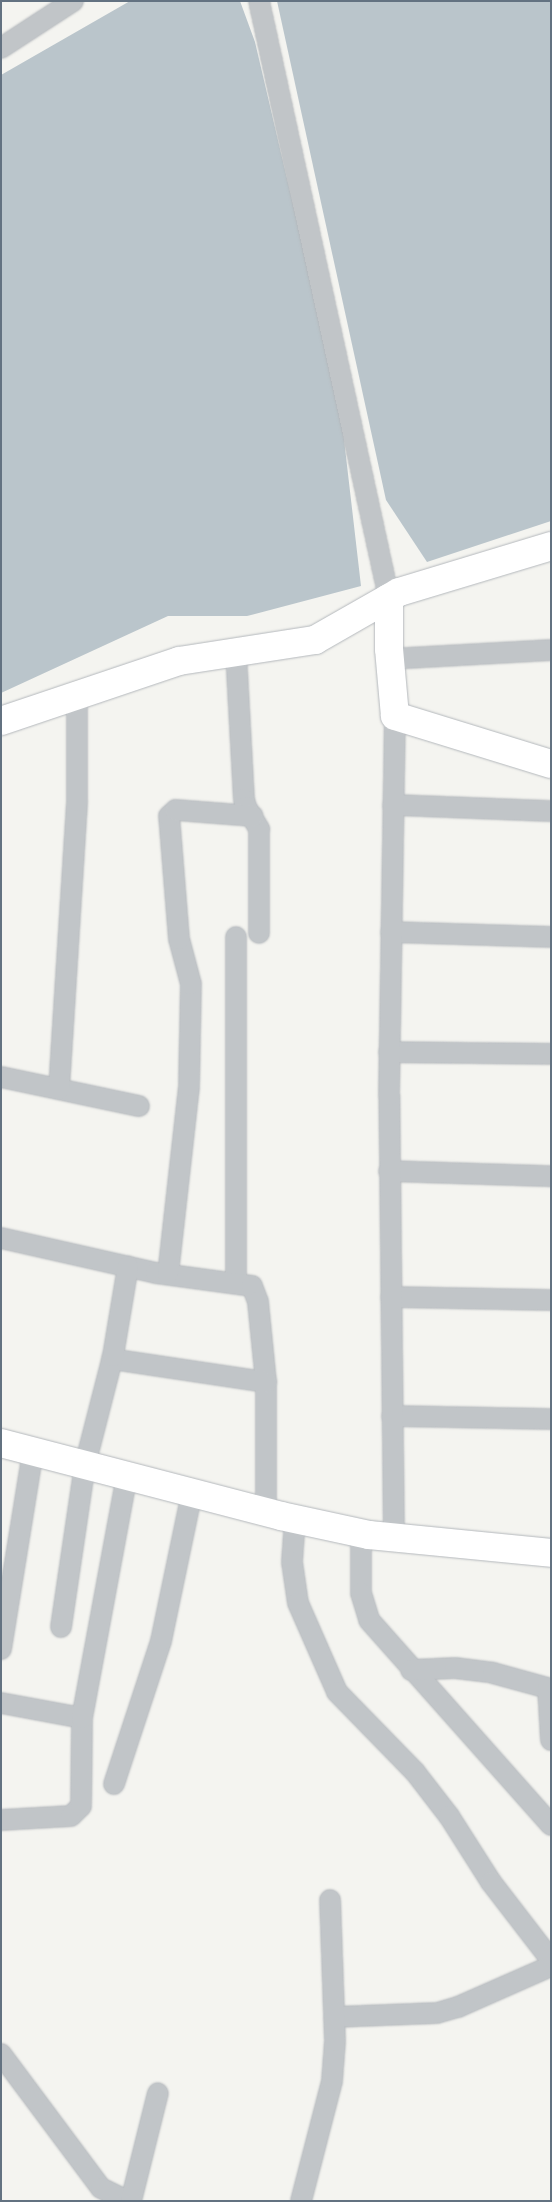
<!DOCTYPE html>
<html>
<head>
<meta charset="utf-8">
<style>
	body { margin:0 }
	#map { position:relative; width:552px; height:2202px; overflow:hidden; background:#f4f4f0; font-family:"Varela Round",sans-serif }
	div>[style] { position:absolute }
	[style*='--x'] { left:calc(var(--x)*1px); top:calc(var(--y)*1px); width:calc(var(--w)*1px); rotate:calc(var(--a)*1deg) }
	.water>* { inset:0; background:#bac5cb }
	.roads { filter:drop-shadow(0 0 1px #b4b8bc) drop-shadow(0 0 1px #b4b8bc) }
	.street>* { height:20px; margin:-10px; padding:0 10px; transform-origin:10px; border-radius:10px; background:#c1c5c8 }
	.secondary>* { height:28px; margin:-14px; padding:0 14px; transform-origin:14px; border-radius:14px; background:#fff }
	span { translate:-50% -50%; white-space:nowrap; text-align:center; line-height:1.15; -webkit-text-stroke:5px #fff; paint-order:stroke }
	.frame { position:absolute; inset:0; border:2px solid #637281; pointer-events:none }
</style>
</head>
<body>
<div id="map">
	<div class="water">
		<i style="clip-path:polygon(130px 1px,240px 1px,255px 42px,340px 405px,361px 586px,247px 616px,168px 616px,1px 693px,1px 75px)"></i>
		<i style="clip-path:polygon(277px 1px,551px 1px,551px 521px,427px 562px,386px 500px)"></i>
	</div>
	<div class="roads">
		<div class="street">
			<i style="--x:259;--y:1;--w:611;--a:77.72"></i>
			<i style="--x:1;--y:48;--w:86;--a:-33.1"></i>
			<i style="--x:236;--y:652;--w:147;--a:86.9"></i>
			<i style="--x:244;--y:799;--w:8;--a:76"></i>
			<i style="--x:246;--y:807;--w:26;--a:59"></i>
			<i style="--x:259;--y:829;--w:104;--a:90"></i>
			<i style="--x:390;--y:659;--w:161;--a:-3.2"></i>
			<i style="--x:393;--y:805;--w:158;--a:2.2"></i>
			<i style="--x:391;--y:932;--w:160;--a:1.8"></i>
			<i style="--x:236;--y:937;--w:345;--a:90"></i>
			<i style="--x:389;--y:1052;--w:162;--a:0.7"></i>
			<i style="--x:1;--y:1077;--w:141;--a:11.9"></i>
			<i style="--x:59;--y:1089;--w:289;--a:-86.4"></i>
			<i style="--x:77;--y:801;--w:105;--a:-90"></i>
			<i style="--x:389;--y:1171;--w:162;--a:1.8"></i>
			<i style="--x:1;--y:1238;--w:159;--a:12.7"></i>
			<i style="--x:156;--y:1273;--w:97;--a:7.7"></i>
			<i style="--x:252;--y:1286;--w:17;--a:69"></i>
			<i style="--x:258;--y:1302;--w:80;--a:84.3"></i>
			<i style="--x:266;--y:1382;--w:130;--a:90"></i>
			<i style="--x:168;--y:1274;--w:189;--a:-83.6"></i>
			<i style="--x:189;--y:1086;--w:102;--a:-88.9"></i>
			<i style="--x:191;--y:984;--w:47;--a:-104.9"></i>
			<i style="--x:179;--y:939;--w:123;--a:-94.6"></i>
			<i style="--x:169;--y:816;--w:9;--a:-41"></i>
			<i style="--x:176;--y:810;--w:77;--a:4.5"></i>
			<i style="--x:391;--y:1297;--w:160;--a:1.1"></i>
			<i style="--x:112;--y:1359;--w:156;--a:8.5"></i>
			<i style="--x:392;--y:1416;--w:159;--a:1.1"></i>
			<i style="--x:295;--y:1519;--w:43;--a:94"></i>
			<i style="--x:292;--y:1562;--w:41;--a:81.7"></i>
			<i style="--x:298;--y:1603;--w:97;--a:66.3"></i>
			<i style="--x:337;--y:1692;--w:112;--a:45.7"></i>
			<i style="--x:415;--y:1772;--w:56;--a:52.3"></i>
			<i style="--x:449;--y:1816;--w:78;--a:57.5"></i>
			<i style="--x:491;--y:1882;--w:98;--a:52.4"></i>
			<i style="--x:361;--y:1533;--w:60;--a:90"></i>
			<i style="--x:361;--y:1593;--w:28;--a:73"></i>
			<i style="--x:369;--y:1620;--w:274;--a:48.4"></i>
			<i style="--x:394;--y:1538;--w:443;--a:-90.6"></i>
			<i style="--x:389;--y:1095;--w:379;--a:-89.1"></i>
			<i style="--x:61;--y:1627;--w:164;--a:-81.6"></i>
			<i style="--x:85;--y:1465;--w:113;--a:-75.6"></i>
			<i style="--x:113;--y:1356;--w:91;--a:-80.5"></i>
			<i style="--x:1;--y:1649;--w:201;--a:-80.8"></i>
			<i style="--x:411;--y:1670;--w:44;--a:-2.6"></i>
			<i style="--x:455;--y:1668;--w:38;--a:7"></i>
			<i style="--x:493;--y:1673;--w:60;--a:15.4"></i>
			<i style="--x:548;--y:1688;--w:52;--a:86.7"></i>
			<i style="--x:1;--y:1703;--w:82;--a:10.5"></i>
			<i style="--x:114;--y:1784;--w:151;--a:-71.8"></i>
			<i style="--x:161;--y:1641;--w:151;--a:-78.2"></i>
			<i style="--x:1;--y:1820;--w:70;--a:-3.3"></i>
			<i style="--x:71;--y:1816;--w:14;--a:-45"></i>
			<i style="--x:81;--y:1806;--w:88;--a:-89.3"></i>
			<i style="--x:82;--y:1718;--w:246;--a:-79.5"></i>
			<i style="--x:334;--y:2017;--w:103;--a:-2.2"></i>
			<i style="--x:437;--y:2013;--w:22;--a:-16"></i>
			<i style="--x:458;--y:2007;--w:102;--a:-23.8"></i>
			<i style="--x:1;--y:2054;--w:167;--a:53.3"></i>
			<i style="--x:101;--y:2188;--w:30;--a:26"></i>
			<i style="--x:131;--y:2201;--w:111;--a:-76"></i>
			<i style="--x:301;--y:2201;--w:124;--a:-75.5"></i>
			<i style="--x:332;--y:2081;--w:40;--a:-85.7"></i>
			<i style="--x:335;--y:2041;--w:141;--a:-92"></i>
		</div>
		<div class="secondary">
			<i style="--x:389;--y:598;--w:51;--a:90"></i>
			<i style="--x:389;--y:649;--w:67;--a:84.9"></i>
			<i style="--x:395;--y:716;--w:163;--a:17.1"></i>
			<i style="--x:1;--y:721;--w:188;--a:-18.6"></i>
			<i style="--x:179;--y:661;--w:138;--a:-8.8"></i>
			<i style="--x:315;--y:640;--w:97;--a:-29.7"></i>
			<i style="--x:399;--y:592;--w:159;--a:-16.8"></i>
			<i style="--x:1;--y:1443;--w:289;--a:14.6"></i>
			<i style="--x:281;--y:1516;--w:90;--a:12.2"></i>
			<i style="--x:369;--y:1535;--w:183;--a:5.6"></i>
		</div>
	</div>
	<div class="frame"></div>
</div>
</body>
</html>
